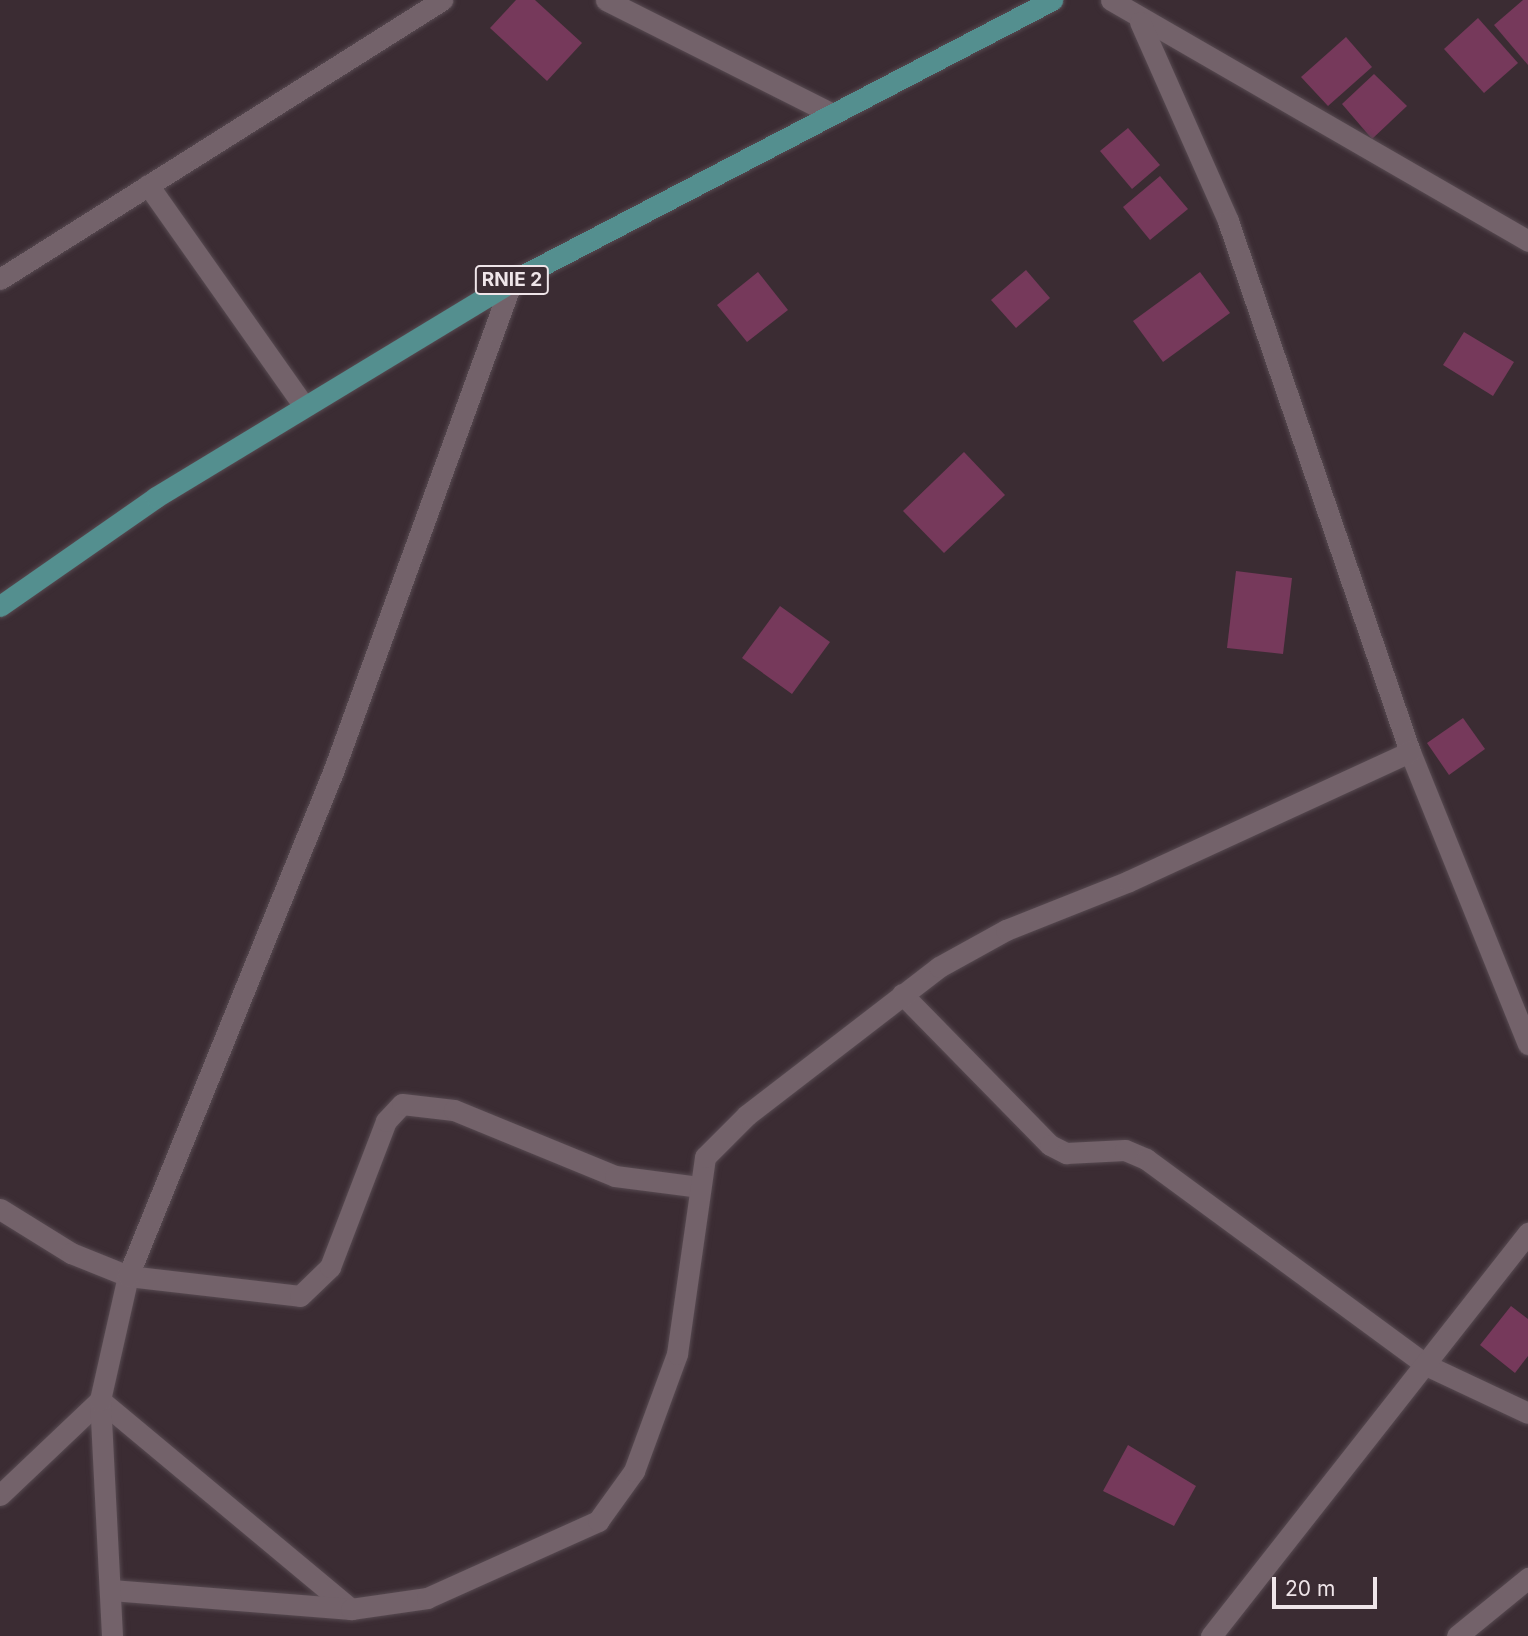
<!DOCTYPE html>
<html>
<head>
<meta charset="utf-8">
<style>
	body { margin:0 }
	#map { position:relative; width:1528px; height:1636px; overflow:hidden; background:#3b2c33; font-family:Inter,sans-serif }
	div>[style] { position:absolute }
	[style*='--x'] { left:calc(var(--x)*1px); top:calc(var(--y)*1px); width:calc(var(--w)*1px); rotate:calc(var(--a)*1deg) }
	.building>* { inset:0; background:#76395b }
	.roads { filter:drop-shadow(0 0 2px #574a51) drop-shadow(0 0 2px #574a51) }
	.minor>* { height:21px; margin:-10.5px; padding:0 10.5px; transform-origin:10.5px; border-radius:10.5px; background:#73626a }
	.primary>* { height:21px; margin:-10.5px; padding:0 10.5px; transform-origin:10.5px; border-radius:10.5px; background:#548f8f }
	span { translate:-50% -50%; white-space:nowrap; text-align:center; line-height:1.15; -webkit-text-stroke:5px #3b2c33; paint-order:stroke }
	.shield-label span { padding:2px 5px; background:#3b2c33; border:2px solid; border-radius:5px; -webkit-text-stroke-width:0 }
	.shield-label { font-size:19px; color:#efe5e9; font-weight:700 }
	.scale { position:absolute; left:1272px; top:1577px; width:105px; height:32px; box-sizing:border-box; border:4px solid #efe5e9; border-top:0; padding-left:9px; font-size:21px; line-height:24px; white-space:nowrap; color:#efe5e9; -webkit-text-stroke:5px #3b2c33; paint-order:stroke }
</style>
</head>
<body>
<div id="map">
	<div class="building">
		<i style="clip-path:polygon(516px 0,535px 0,582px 43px,547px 81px,490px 28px)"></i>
		<i style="clip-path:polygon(1523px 0,1528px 0,1528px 65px,1494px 25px)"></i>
		<i style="clip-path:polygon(1478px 18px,1518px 63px,1484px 93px,1444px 49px)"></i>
		<i style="clip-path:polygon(1346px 37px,1372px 67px,1328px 106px,1301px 77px)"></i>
		<i style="clip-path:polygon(1374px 74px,1407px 106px,1372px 139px,1342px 104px)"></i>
		<i style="clip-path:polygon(1128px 128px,1160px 165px,1132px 189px,1100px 151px)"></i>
		<i style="clip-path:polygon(1160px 176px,1188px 209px,1150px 240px,1123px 207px)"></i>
		<i style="clip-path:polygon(1026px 270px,1050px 298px,1016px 328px,991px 300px)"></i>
		<i style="clip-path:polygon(758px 272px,788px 310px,747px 342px,717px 305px)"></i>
		<i style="clip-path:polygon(1200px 272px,1230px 313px,1163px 362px,1133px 321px)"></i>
		<i style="clip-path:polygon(1464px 332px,1514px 362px,1493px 396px,1443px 365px)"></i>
		<i style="clip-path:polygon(964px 452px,1005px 495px,944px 553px,903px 511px)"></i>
		<i style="clip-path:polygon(1236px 571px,1292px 578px,1283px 654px,1227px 648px)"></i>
		<i style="clip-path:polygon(780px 606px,830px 642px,792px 694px,742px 658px)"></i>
		<i style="clip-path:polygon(1463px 718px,1485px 749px,1449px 775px,1427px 743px)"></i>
		<i style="clip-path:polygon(1511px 1306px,1528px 1319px,1528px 1356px,1515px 1373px,1480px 1345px)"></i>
		<i style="clip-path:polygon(1128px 1445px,1196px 1486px,1174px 1526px,1103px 1491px)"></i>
	</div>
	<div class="roads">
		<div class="minor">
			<i style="--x:606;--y:0;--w:250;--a:26.7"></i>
			<i style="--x:1111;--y:0;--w:482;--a:30"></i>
			<i style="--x:1140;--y:22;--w:218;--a:66.1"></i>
			<i style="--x:1228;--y:221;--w:561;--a:71.08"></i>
			<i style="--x:1410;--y:752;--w:315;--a:68"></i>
			<i style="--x:148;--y:185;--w:269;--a:54.8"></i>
			<i style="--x:0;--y:279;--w:523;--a:-32.26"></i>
			<i style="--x:902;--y:994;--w:211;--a:45.6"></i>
			<i style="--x:1050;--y:1145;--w:18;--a:27"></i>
			<i style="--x:1066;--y:1153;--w:59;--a:-2.9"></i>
			<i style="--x:1125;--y:1150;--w:23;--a:23"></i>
			<i style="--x:1146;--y:1159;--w:350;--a:36.3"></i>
			<i style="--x:1428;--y:1366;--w:110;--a:25.2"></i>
			<i style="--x:0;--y:1209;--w:84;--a:31.8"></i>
			<i style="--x:71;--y:1253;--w:61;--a:22"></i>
			<i style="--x:128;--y:1276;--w:173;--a:6.6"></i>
			<i style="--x:300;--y:1296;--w:42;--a:-44"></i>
			<i style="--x:330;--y:1267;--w:156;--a:-69"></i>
			<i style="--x:386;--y:1121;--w:23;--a:-47"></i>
			<i style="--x:402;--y:1104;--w:52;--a:6.6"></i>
			<i style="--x:454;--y:1110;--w:174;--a:22.3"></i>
			<i style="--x:615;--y:1176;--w:86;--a:7.4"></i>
			<i style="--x:0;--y:1495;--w:138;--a:-43.5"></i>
			<i style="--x:100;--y:1400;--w:327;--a:39.8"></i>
			<i style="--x:111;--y:1590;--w:241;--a:4.5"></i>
			<i style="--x:351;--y:1609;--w:77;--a:-8.2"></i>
			<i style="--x:427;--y:1598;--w:188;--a:-24.2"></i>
			<i style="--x:598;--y:1521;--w:62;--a:-54.2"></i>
			<i style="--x:634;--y:1471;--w:125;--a:-69.8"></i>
			<i style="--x:677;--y:1354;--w:199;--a:-81.9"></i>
			<i style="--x:705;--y:1157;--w:59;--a:-45"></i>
			<i style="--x:747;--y:1115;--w:242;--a:-37.6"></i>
			<i style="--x:939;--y:967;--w:77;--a:-28.9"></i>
			<i style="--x:1006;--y:930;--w:132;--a:-21.7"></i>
			<i style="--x:1129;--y:881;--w:309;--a:-24.7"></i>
			<i style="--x:112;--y:1636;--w:236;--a:-92.9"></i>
			<i style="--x:100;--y:1400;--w:127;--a:-77.3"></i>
			<i style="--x:128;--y:1276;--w:544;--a:-67.87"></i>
			<i style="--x:333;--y:772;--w:523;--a:-69.97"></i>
			<i style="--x:1211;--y:1636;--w:513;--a:-51.81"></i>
			<i style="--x:1457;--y:1636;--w:92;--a:-39.2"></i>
		</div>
		<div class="primary">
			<i style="--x:0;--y:606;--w:190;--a:-34.9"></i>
			<i style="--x:156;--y:497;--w:416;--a:-31.2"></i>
			<i style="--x:512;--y:281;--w:609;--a:-27.49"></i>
		</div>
	</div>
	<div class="shield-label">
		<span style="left:512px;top:280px">RNIE 2</span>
	</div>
	<div class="scale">20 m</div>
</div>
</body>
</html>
